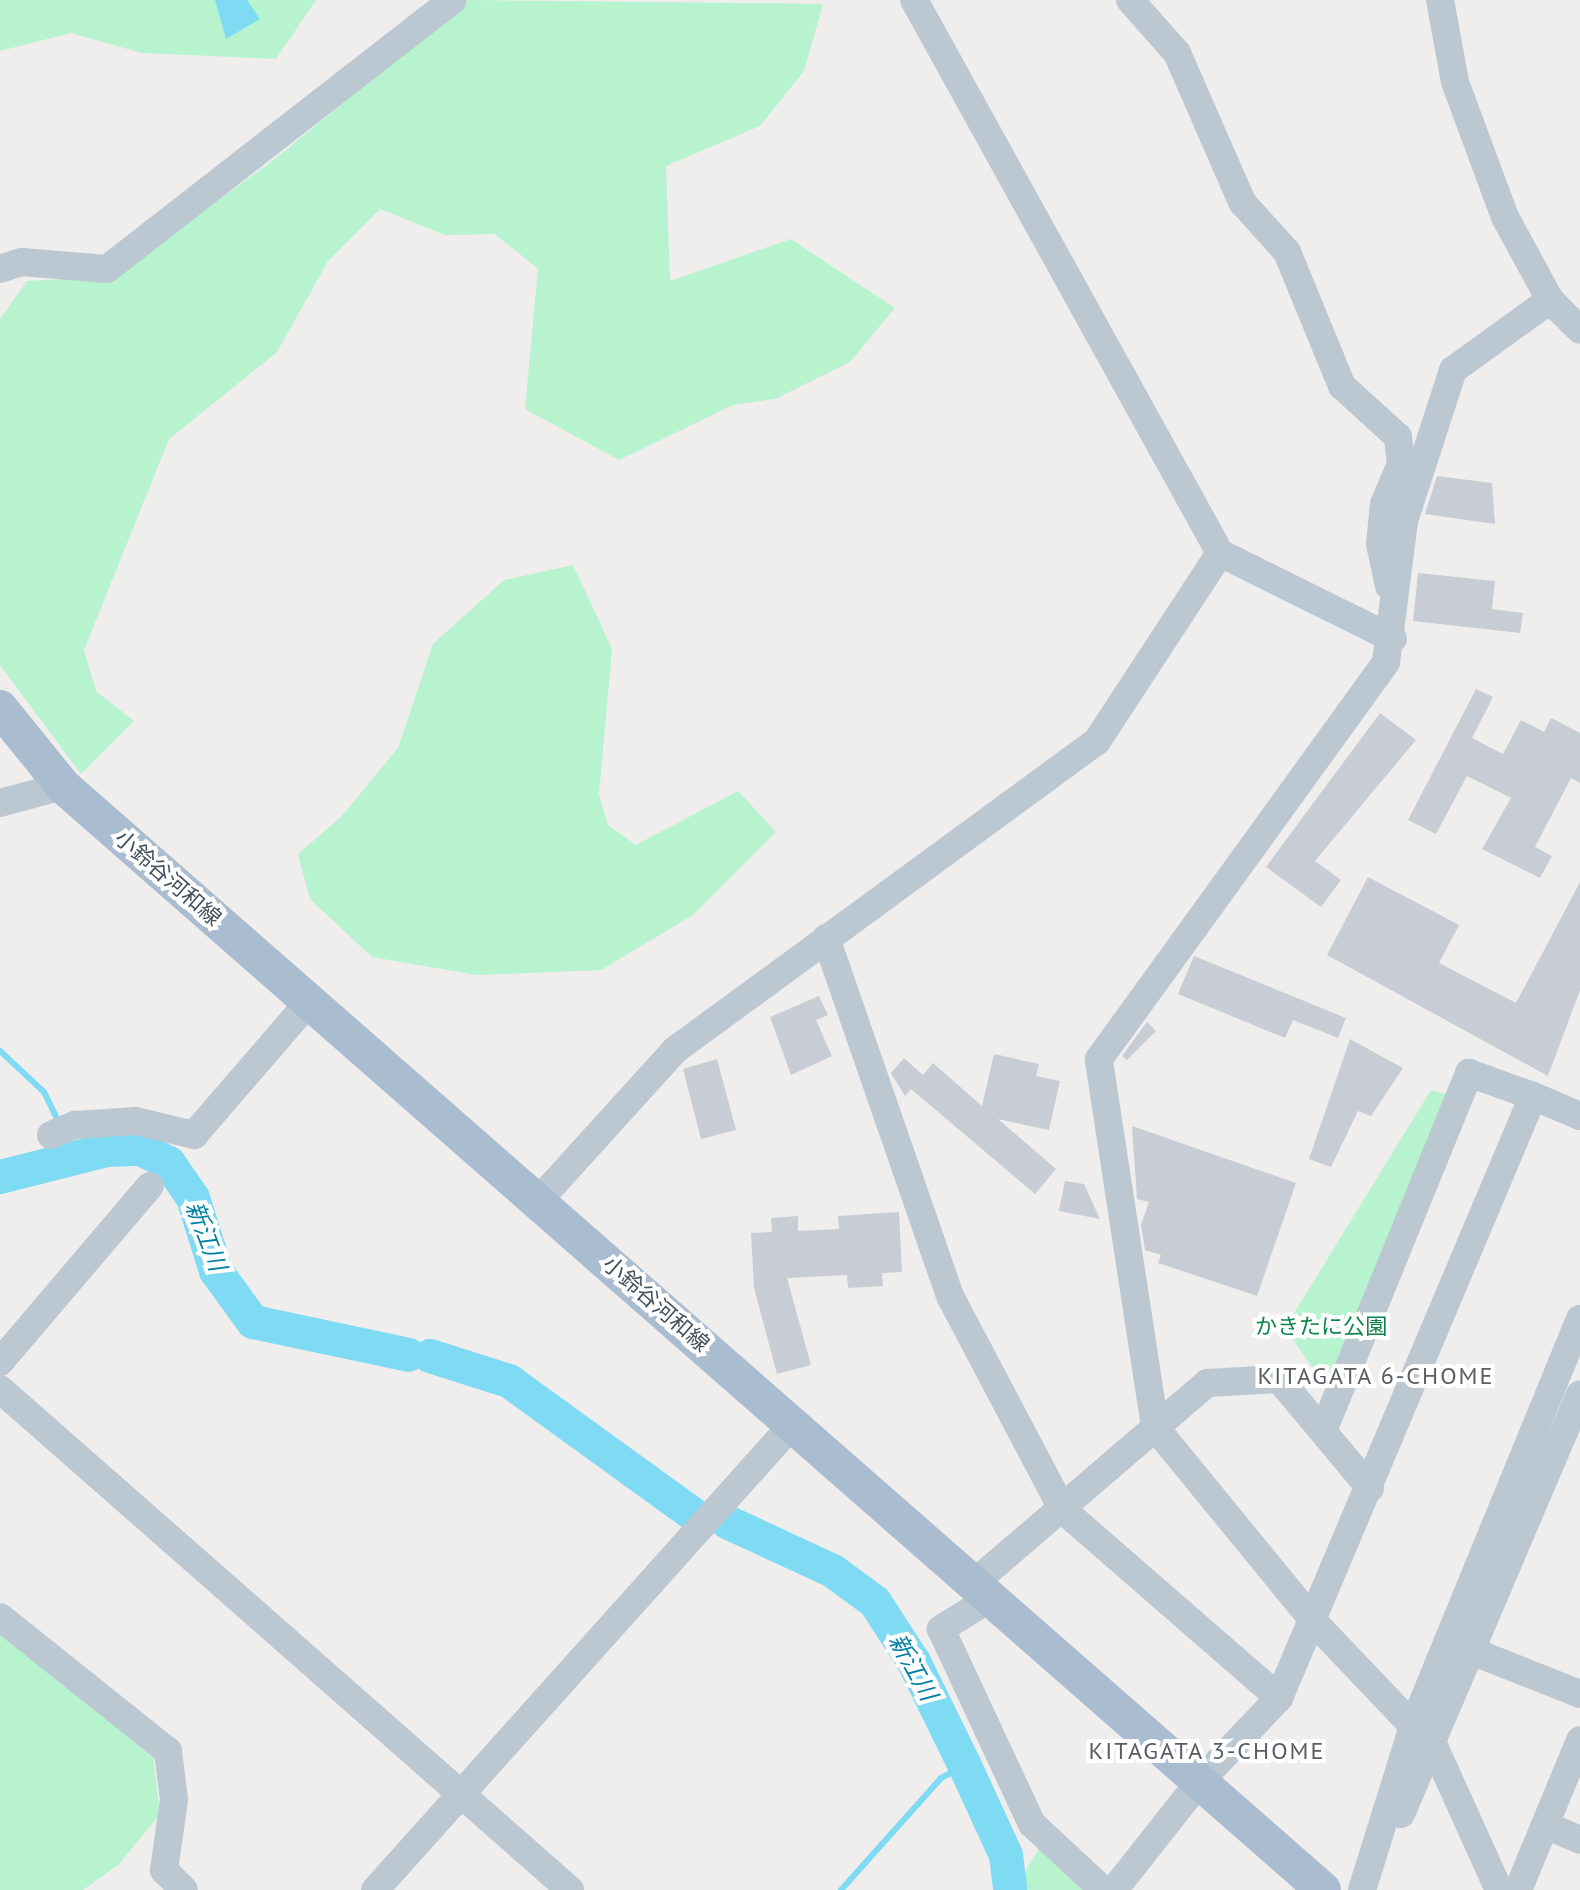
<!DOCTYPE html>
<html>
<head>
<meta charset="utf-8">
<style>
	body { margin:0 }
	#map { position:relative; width:1580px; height:1890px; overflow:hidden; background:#f0eded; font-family:"PT Sans","Noto Sans JP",sans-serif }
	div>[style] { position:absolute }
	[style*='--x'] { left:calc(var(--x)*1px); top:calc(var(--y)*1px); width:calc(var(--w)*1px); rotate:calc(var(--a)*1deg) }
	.green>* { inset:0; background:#b6f3ce }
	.water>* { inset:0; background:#7fdbf4 }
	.stream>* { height:6px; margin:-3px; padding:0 3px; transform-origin:3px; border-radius:3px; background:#7fdbf4 }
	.river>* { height:34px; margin:-17px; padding:0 17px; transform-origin:17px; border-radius:17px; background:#7fdbf4 }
	.building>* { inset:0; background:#c8ccd4 }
	.minor>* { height:28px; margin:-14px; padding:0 14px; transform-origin:14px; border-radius:14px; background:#bcc8d1 }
	.major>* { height:36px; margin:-18px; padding:0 18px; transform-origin:18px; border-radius:18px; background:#aabccf }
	span { translate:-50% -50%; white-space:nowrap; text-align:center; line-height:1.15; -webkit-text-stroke:8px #fff; paint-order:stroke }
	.street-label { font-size:22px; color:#44505c }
	.park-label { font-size:22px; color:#0e844a }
	.water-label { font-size:24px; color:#0280a3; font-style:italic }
	.neighbourhood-label { font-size:24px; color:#595d63; letter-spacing:2px }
</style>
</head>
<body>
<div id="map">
	<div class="green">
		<i style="clip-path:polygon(0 0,316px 0,276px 59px,142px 53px,71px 33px,0 51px)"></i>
		<i style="clip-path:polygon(468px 0,823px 4px,804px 71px,760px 126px,666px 166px,670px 281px,791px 239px,895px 308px,850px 362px,775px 399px,733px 405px,619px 460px,525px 409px,538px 269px,495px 234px,445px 235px,380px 209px,328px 261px,277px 352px,169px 439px,84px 650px,96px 691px,134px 721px,81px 774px,0 665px,0 319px,27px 281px,114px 276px,275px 159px)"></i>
		<i style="clip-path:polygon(573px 565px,612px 649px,599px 794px,608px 825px,636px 845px,738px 791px,776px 832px,693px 915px,601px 970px,477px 975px,372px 957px,310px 899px,298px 854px,341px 817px,398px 748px,433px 644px,504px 580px)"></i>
		<i style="clip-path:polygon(1431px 1090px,1448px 1095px,1327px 1389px,1285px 1328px)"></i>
		<i style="clip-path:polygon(0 1634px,153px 1754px,160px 1814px,119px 1864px,83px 1890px,0 1890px)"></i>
		<i style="clip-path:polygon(1039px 1849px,1083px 1890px,1028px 1890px,1022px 1877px)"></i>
	</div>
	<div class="water">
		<i style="clip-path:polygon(215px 0,247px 0,260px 19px,226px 39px)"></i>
	</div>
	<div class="stream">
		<i style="--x:0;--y:1051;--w:60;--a:43"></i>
		<i style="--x:44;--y:1092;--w:28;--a:64"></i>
		<i style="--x:67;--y:1139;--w:19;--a:65"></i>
		<i style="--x:841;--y:1890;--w:150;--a:-48.2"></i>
		<i style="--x:941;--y:1778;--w:27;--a:-27"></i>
	</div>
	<div class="river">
		<i style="--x:0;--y:1177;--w:110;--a:-14.2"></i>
		<i style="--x:107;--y:1150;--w:34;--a:-2"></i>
		<i style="--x:141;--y:1149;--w:31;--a:27"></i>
		<i style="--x:169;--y:1163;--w:42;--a:55.6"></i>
		<i style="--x:193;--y:1198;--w:77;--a:72.5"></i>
		<i style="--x:216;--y:1271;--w:63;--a:54"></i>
		<i style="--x:253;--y:1322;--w:159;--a:11.9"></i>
		<i style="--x:430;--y:1356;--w:83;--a:17.6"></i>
		<i style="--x:509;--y:1381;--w:227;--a:35.9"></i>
		<i style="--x:727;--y:1522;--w:117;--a:24.8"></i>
		<i style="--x:833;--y:1571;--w:52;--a:36.4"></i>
		<i style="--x:875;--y:1602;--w:72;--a:57"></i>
		<i style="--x:914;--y:1662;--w:116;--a:63.9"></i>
		<i style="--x:965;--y:1766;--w:98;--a:65.3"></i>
		<i style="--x:1006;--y:1855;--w:35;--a:83"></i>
	</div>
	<div class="building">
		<i style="clip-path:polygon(1437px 476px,1492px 483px,1495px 524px,1425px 514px)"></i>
		<i style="clip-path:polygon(1418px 573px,1495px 581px,1492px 609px,1523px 613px,1520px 633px,1413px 621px)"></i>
		<i style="clip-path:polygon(1476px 689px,1493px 697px,1472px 738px,1503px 754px,1521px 720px,1544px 732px,1551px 718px,1580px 733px,1580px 783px,1571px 778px,1535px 847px,1552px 856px,1540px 878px,1482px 849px,1511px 798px,1467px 776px,1436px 834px,1408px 820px)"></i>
		<i style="clip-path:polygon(1380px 713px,1416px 740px,1315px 861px,1341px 880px,1321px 907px,1266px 867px)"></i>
		<i style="clip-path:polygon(1368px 877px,1459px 925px,1439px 963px,1516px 1003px,1580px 882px,1580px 990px,1548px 1076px,1327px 955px)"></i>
		<i style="clip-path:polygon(1194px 956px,1346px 1018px,1338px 1038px,1293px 1020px,1285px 1038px,1178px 994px)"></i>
		<i style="clip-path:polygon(819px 996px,828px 1015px,816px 1020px,832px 1056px,791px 1075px,770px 1017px)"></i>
		<i style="clip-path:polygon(1147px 1022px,1156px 1031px,1127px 1060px,1122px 1056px)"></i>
		<i style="clip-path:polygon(1350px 1039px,1403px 1068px,1371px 1116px,1358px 1111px,1331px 1167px,1309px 1159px)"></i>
		<i style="clip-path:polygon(994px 1054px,1039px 1064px,1036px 1076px,1060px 1081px,1049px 1130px,998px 1119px,1056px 1169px,1035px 1194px,911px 1089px,905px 1096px,891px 1073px,904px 1058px,923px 1075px,933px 1063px,982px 1106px)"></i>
		<i style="clip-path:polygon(717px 1059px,736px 1130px,701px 1139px,683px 1069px)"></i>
		<i style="clip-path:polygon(1132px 1126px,1296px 1183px,1257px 1296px,1158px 1263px,1161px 1255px,1145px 1250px,1141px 1225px,1149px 1202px,1137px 1199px)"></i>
		<i style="clip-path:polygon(1065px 1181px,1084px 1184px,1100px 1219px,1059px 1211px)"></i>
		<i style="clip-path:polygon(899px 1212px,902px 1272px,882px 1273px,883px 1286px,848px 1288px,847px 1275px,787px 1278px,811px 1365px,777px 1374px,754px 1288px,751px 1233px,772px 1232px,771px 1218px,798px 1216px,798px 1231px,839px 1229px,838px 1216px)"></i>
	</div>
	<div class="minor">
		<i style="--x:914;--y:0;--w:632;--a:61.04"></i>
		<i style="--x:1220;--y:553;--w:193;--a:26.4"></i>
		<i style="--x:1130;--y:0;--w:71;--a:48.4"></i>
		<i style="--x:1177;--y:53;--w:163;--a:66.4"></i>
		<i style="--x:1242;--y:202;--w:67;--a:48"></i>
		<i style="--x:1287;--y:252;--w:145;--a:67.7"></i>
		<i style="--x:1342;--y:386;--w:76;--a:42.3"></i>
		<i style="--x:1398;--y:437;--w:27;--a:84"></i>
		<i style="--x:1401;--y:464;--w:43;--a:113"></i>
		<i style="--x:1384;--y:504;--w:40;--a:95.7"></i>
		<i style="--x:1380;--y:544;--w:43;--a:77.9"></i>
		<i style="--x:1440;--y:0;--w:83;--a:79.6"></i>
		<i style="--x:1455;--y:82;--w:144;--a:69.7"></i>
		<i style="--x:1505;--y:217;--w:94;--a:61.5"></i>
		<i style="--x:1550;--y:300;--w:42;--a:45"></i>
		<i style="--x:0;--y:269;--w:23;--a:-18"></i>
		<i style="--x:22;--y:262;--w:85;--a:4.7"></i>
		<i style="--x:107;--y:269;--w:438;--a:-37.9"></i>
		<i style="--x:0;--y:803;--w:65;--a:-15.1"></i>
		<i style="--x:826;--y:938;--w:381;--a:70.9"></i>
		<i style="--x:951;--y:1298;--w:240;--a:62.2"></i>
		<i style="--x:1063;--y:1510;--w:286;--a:41"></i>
		<i style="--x:51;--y:1135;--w:26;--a:-23"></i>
		<i style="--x:75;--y:1125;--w:61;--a:-3.8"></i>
		<i style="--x:136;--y:1121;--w:60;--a:13.6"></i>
		<i style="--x:194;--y:1135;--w:176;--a:-49.2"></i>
		<i style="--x:539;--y:1200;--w:202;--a:-47.8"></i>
		<i style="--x:675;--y:1050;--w:523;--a:-36.21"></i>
		<i style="--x:1097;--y:741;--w:225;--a:-56.8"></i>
		<i style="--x:0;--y:1362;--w:231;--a:-49.6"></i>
		<i style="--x:0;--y:1389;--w:759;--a:41.31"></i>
		<i style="--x:1323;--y:1431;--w:387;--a:-67.8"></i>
		<i style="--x:1469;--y:1073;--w:68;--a:19.8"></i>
		<i style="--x:974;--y:1583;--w:307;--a:-40.6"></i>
		<i style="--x:1207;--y:1383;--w:72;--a:-3.2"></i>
		<i style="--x:1279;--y:1379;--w:142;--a:50.1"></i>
		<i style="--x:989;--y:1599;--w:57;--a:148"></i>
		<i style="--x:941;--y:1629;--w:215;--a:65"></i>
		<i style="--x:1032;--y:1824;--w:97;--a:42.9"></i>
		<i style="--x:0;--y:1617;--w:215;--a:38.6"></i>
		<i style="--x:168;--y:1751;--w:49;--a:83"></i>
		<i style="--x:174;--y:1800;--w:71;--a:98.1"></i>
		<i style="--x:164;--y:1870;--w:28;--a:45"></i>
		<i style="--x:1474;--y:1652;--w:114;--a:21.6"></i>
		<i style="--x:1413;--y:1726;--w:141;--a:-133.6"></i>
		<i style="--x:1316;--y:1624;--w:254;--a:-129.3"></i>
		<i style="--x:1155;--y:1427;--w:372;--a:-98.7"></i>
		<i style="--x:1099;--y:1059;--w:490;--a:-54.1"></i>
		<i style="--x:1386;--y:662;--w:142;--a:-82.7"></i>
		<i style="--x:1404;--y:521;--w:159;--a:-72"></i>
		<i style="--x:1453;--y:370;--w:120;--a:-35.8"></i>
		<i style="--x:1433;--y:1744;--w:160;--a:65.7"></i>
		<i style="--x:1401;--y:1814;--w:456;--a:-66.9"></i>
		<i style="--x:1545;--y:1825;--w:38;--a:23"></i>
		<i style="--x:375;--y:1890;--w:626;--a:-48.11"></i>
		<i style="--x:1114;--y:1890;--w:139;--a:-51.7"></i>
		<i style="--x:1200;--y:1781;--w:115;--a:-46.4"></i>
		<i style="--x:1279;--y:1698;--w:653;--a:-67.12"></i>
		<i style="--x:1533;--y:1096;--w:51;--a:23.1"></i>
		<i style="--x:1362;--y:1890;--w:172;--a:-72.7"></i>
		<i style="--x:1413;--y:1726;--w:440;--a:-67.7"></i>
		<i style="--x:1518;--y:1890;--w:162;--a:-67.5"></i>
	</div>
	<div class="major">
		<i style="--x:0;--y:708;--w:100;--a:51.1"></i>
		<i style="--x:63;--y:786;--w:1675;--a:41.22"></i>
	</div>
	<div class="street-label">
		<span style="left:168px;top:878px;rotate:41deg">小鈴谷河和線</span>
		<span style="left:656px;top:1304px;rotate:41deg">小鈴谷河和線</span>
	</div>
	<div class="park-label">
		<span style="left:1321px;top:1327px">かきたに公園</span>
	</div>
	<div class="water-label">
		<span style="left:206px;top:1236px;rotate:69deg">新江川</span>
		<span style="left:913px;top:1667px;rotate:61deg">新江川</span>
	</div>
	<div class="neighbourhood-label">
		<span style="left:1376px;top:1376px">KITAGATA 6-CHOME</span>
		<span style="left:1207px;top:1751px">KITAGATA 3-CHOME</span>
	</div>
</div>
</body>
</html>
